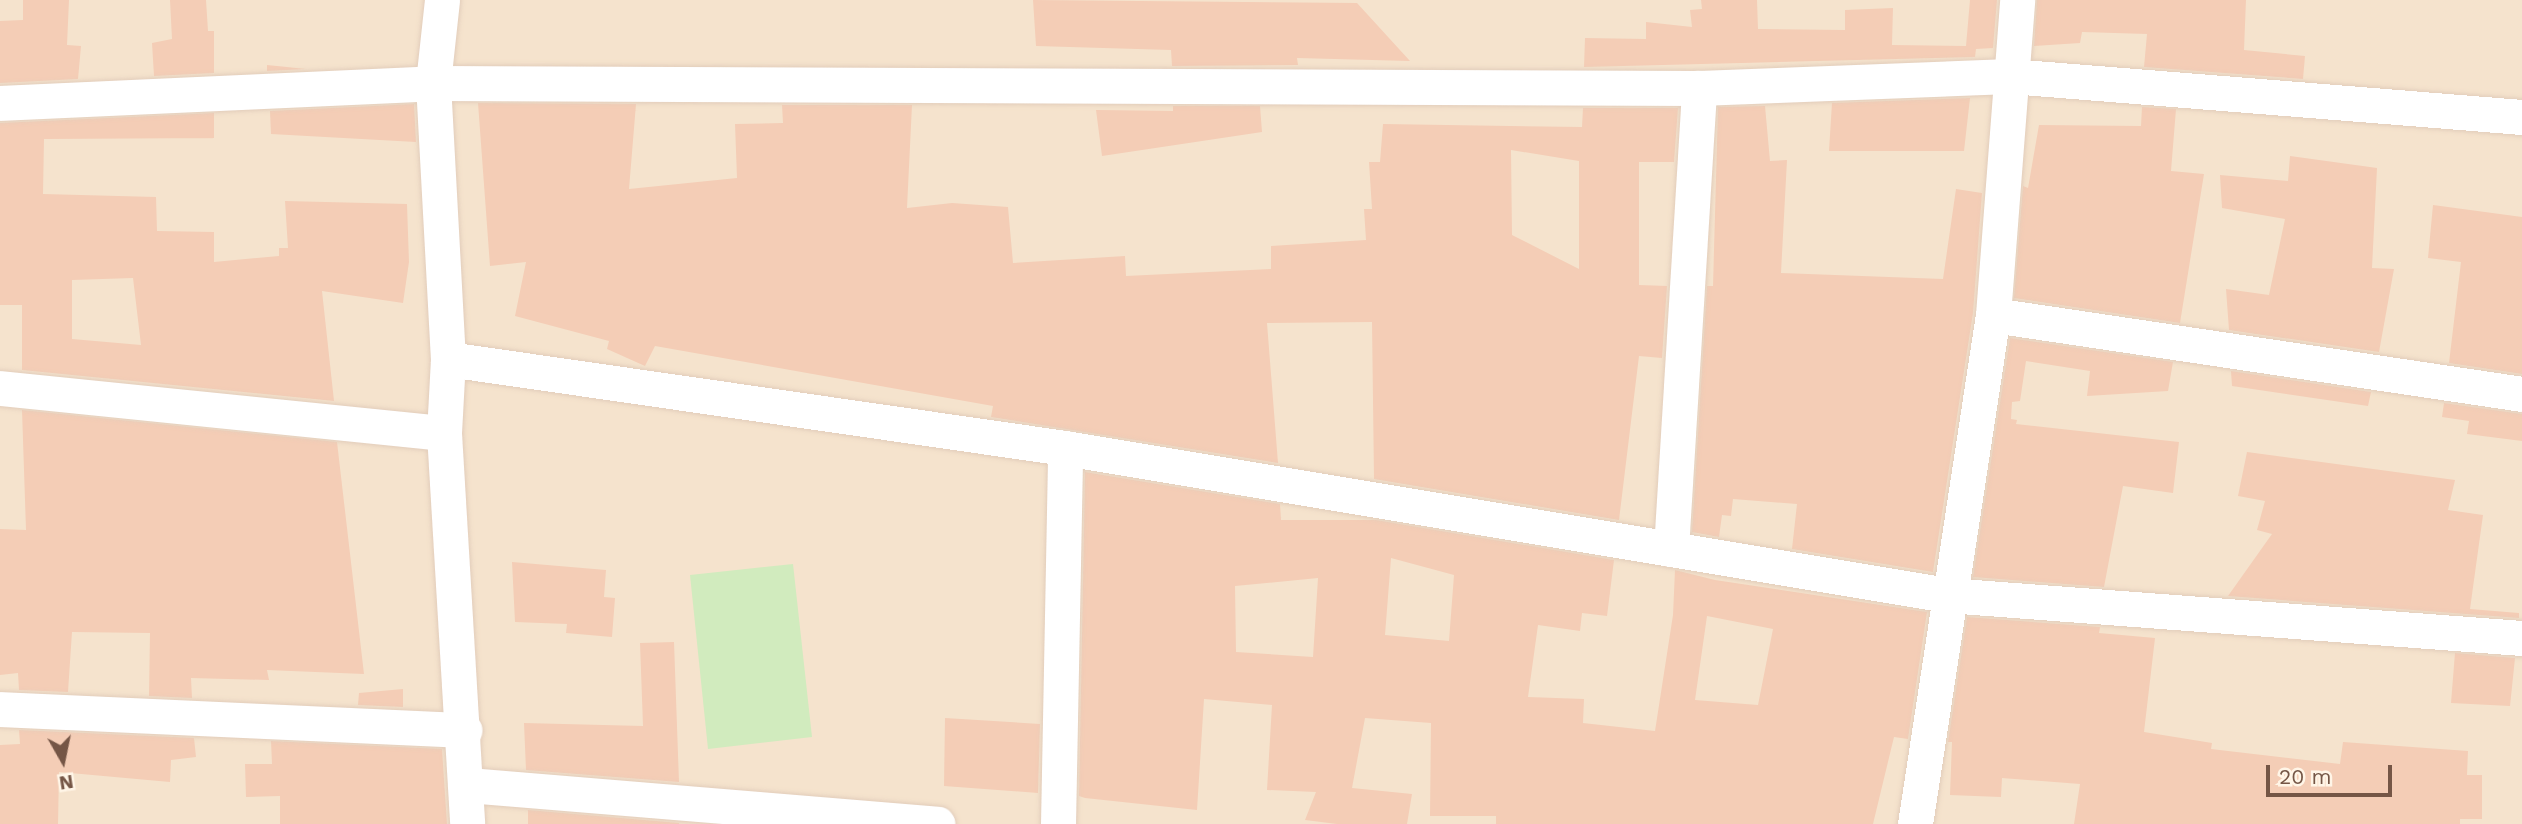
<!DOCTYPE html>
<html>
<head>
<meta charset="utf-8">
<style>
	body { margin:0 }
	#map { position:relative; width:2522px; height:824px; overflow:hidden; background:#fdf1df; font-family:"Work Sans",sans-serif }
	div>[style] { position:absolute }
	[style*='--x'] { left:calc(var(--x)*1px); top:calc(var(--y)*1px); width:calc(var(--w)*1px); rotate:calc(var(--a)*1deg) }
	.residential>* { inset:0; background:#f5e3cd }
	.green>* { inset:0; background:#d1ebbe }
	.building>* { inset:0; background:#f4cdb6 }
	.roads { filter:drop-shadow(0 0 2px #e2cdbb) drop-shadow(0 0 2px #e2cdbb) }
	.minor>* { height:35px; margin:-17.5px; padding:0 17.5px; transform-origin:17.5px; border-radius:17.5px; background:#fff }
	span { translate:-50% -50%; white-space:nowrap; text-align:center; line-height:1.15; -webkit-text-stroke:6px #fff5e7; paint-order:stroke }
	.north { position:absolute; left:28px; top:726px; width:70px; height:70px; -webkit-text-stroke:5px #fff5e7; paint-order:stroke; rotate:171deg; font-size:19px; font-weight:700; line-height:28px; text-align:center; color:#755646 }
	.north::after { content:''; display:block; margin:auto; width:24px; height:32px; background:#755646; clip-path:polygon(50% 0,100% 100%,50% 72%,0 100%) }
	.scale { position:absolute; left:2266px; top:765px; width:126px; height:32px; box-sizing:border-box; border:4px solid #755646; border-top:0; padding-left:9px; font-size:21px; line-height:24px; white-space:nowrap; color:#755646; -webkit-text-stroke:5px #fff5e7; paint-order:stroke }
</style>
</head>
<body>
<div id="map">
	<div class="residential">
		<i style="clip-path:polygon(0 0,2522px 0,2522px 824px,0 824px)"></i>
	</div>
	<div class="green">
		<i style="clip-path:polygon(793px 564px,812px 737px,708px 749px,690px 575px)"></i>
	</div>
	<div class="building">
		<i style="clip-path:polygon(23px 0,69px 0,67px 45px,81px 46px,78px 79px,0 83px,0 21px,23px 20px)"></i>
		<i style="clip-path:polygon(170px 0,206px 0,208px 31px,214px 31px,214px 73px,154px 76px,152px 43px,172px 39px)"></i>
		<i style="clip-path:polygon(1033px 0,1357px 3px,1410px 61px,1297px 58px,1298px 65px,1172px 66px,1171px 50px,1036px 46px)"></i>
		<i style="clip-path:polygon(1701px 0,1757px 0,1758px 29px,1845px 30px,1845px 10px,1893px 8px,1892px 45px,1966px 46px,1970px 0,1997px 0,1993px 48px,1976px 49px,1975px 57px,1584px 67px,1585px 38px,1646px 39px,1646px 22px,1692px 27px,1690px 10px,1702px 9px)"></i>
		<i style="clip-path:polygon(2037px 0,2246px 0,2244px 50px,2305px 56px,2303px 79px,2144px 67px,2147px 34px,2082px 32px,2080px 43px,2034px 46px)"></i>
		<i style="clip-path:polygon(267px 65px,306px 69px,267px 71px)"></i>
		<i style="clip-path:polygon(1970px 98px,1964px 151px,1829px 151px,1832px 103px)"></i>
		<i style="clip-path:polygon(evenodd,478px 103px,636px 104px,629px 189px,737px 178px,735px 124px,783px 123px,782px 105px,912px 105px,907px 208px,952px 203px,1008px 207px,1013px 263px,1125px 256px,1126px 276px,1271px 269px,1271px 246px,1366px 240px,1364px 209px,1372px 209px,1369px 162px,1380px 162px,1383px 124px,1582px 127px,1583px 108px,1678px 108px,1674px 162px,1639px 162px,1639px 285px,1667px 286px,1662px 358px,1639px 356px,1619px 520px,1374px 479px,1372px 322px,1267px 323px,1278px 463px,991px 417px,993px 406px,655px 346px,645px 366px,607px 349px,609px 341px,515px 316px,526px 262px,490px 266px,478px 103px,1511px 150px,1579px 161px,1579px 269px,1512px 235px,1511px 150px)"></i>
		<i style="clip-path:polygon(414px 104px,416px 142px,271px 134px,270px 111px)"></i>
		<i style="clip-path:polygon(1173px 106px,1260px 106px,1262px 132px,1102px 156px,1096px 110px,1173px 111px)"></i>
		<i style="clip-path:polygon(1765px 106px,1770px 161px,1787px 160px,1781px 273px,1943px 279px,1956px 189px,1982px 193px,1973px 313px,1933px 572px,1792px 549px,1797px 504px,1733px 499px,1731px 516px,1722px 515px,1719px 537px,1692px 532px,1707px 286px,1713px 286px,1718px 107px)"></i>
		<i style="clip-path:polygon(2142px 107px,2176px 109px,2171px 171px,2204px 174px,2180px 323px,2014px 298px,2023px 186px,2028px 188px,2039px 125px,2141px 126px)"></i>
		<i style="clip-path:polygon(evenodd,214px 113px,214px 138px,44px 139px,43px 194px,156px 197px,157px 231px,214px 232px,214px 262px,279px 256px,279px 248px,288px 248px,285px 201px,407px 204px,409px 262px,403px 303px,322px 291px,334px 401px,22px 370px,22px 305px,0 305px,0 123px,214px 113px,133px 278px,141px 345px,72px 339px,72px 280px,133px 278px)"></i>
		<i style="clip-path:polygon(2290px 156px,2377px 168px,2372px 268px,2394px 269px,2379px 352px,2229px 330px,2226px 289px,2269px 295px,2285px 219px,2222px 208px,2220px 175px,2288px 181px)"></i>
		<i style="clip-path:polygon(2433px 205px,2522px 217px,2522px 374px,2449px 363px,2461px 262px,2428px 258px)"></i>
		<i style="clip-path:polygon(2010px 338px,2173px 362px,2168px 391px,2087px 396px,2090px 371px,2026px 361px,2020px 401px,2012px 402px,2011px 419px,2017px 420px,2016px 424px,2179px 442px,2173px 493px,2123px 486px,2104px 587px,1973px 577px)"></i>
		<i style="clip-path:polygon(2231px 371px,2371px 392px,2368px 406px,2232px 386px)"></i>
		<i style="clip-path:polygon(2444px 403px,2522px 414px,2522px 441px,2467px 434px,2469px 421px,2442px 417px)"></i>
		<i style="clip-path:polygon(22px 410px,337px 442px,364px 674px,267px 670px,269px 680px,191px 678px,192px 698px,149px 696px,150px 633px,72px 632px,68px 692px,19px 690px,18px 673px,0 675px,0 529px,26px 530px)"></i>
		<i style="clip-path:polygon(2247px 452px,2455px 480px,2448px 510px,2483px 515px,2470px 609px,2519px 613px,2519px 618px,2228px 596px,2272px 534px,2257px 530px,2265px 501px,2238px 496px)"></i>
		<i style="clip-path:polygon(evenodd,1085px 472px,1280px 504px,1281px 520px,1376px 520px,1614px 560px,1607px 616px,1582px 613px,1580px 631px,1538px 625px,1528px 697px,1584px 699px,1583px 723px,1655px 731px,1673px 615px,1675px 570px,1715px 580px,1927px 612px,1908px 739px,1894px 737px,1873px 824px,1496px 824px,1496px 816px,1430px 816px,1431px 723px,1365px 718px,1352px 788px,1412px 794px,1407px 824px,1337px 824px,1305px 820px,1316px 792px,1267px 790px,1272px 705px,1204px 699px,1197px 810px,1085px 798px,1079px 796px,1085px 472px,1391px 558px,1454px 575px,1449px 641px,1385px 635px,1391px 558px,1085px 472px,1318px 578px,1313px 657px,1236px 652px,1235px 586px,1318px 578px,1085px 472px,1707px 616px,1773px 629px,1758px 705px,1695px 700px,1707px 616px)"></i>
		<i style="clip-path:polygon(512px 562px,606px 570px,604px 597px,615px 598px,612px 637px,566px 633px,567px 624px,515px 622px)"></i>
		<i style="clip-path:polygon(1967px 617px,2100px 627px,2099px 633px,2155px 638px,2144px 732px,2212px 743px,2211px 749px,2340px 764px,2343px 742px,2468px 751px,2467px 775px,2482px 775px,2482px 819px,2460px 819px,2460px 824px,2074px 824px,2080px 784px,2002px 778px,2001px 797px,1950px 795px,1952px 742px,1948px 742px)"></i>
		<i style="clip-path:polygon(674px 642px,679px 782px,526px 770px,524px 723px,643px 726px,640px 643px)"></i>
		<i style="clip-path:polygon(2455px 653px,2515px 658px,2510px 706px,2451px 703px)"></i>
		<i style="clip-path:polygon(403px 689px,403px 707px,358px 705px,359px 693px)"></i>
		<i style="clip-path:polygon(945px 718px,1040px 724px,1038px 793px,944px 786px)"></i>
		<i style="clip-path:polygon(19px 730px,194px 738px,196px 757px,171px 760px,170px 782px,59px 772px,58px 824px,0 824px,0 745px,20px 744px)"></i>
		<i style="clip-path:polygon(271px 741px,442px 749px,447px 824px,280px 824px,280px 796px,246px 797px,245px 764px,272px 764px)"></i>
		<i style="clip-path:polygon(528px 810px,679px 823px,679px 824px,528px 824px)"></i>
	</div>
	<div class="roads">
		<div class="minor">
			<i style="--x:442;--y:0;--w:83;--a:96.2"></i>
			<i style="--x:433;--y:83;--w:276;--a:86.9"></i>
			<i style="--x:448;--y:359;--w:74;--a:93.1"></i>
			<i style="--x:444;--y:433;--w:392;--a:86.6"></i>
			<i style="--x:0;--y:103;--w:433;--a:-2.6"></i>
			<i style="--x:433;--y:83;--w:1266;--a:0.23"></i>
			<i style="--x:1699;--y:88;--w:311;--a:-2.2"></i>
			<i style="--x:2010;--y:76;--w:514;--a:4.58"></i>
			<i style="--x:1993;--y:315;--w:535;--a:8.49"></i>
			<i style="--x:448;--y:359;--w:623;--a:8.21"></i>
			<i style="--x:1065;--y:448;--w:894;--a:9.46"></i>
			<i style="--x:1947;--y:595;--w:577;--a:4.28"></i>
			<i style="--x:0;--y:388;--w:446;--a:5.8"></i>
			<i style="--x:1671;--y:549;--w:462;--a:-86.5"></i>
			<i style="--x:0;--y:709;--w:465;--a:2.6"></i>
			<i style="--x:467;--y:785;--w:472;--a:4.7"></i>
			<i style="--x:1058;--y:824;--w:376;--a:-88.9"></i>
			<i style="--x:1915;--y:824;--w:515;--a:-81.29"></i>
			<i style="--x:1993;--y:315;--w:316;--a:-85.6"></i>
		</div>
	</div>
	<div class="north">N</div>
	<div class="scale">20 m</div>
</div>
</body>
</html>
